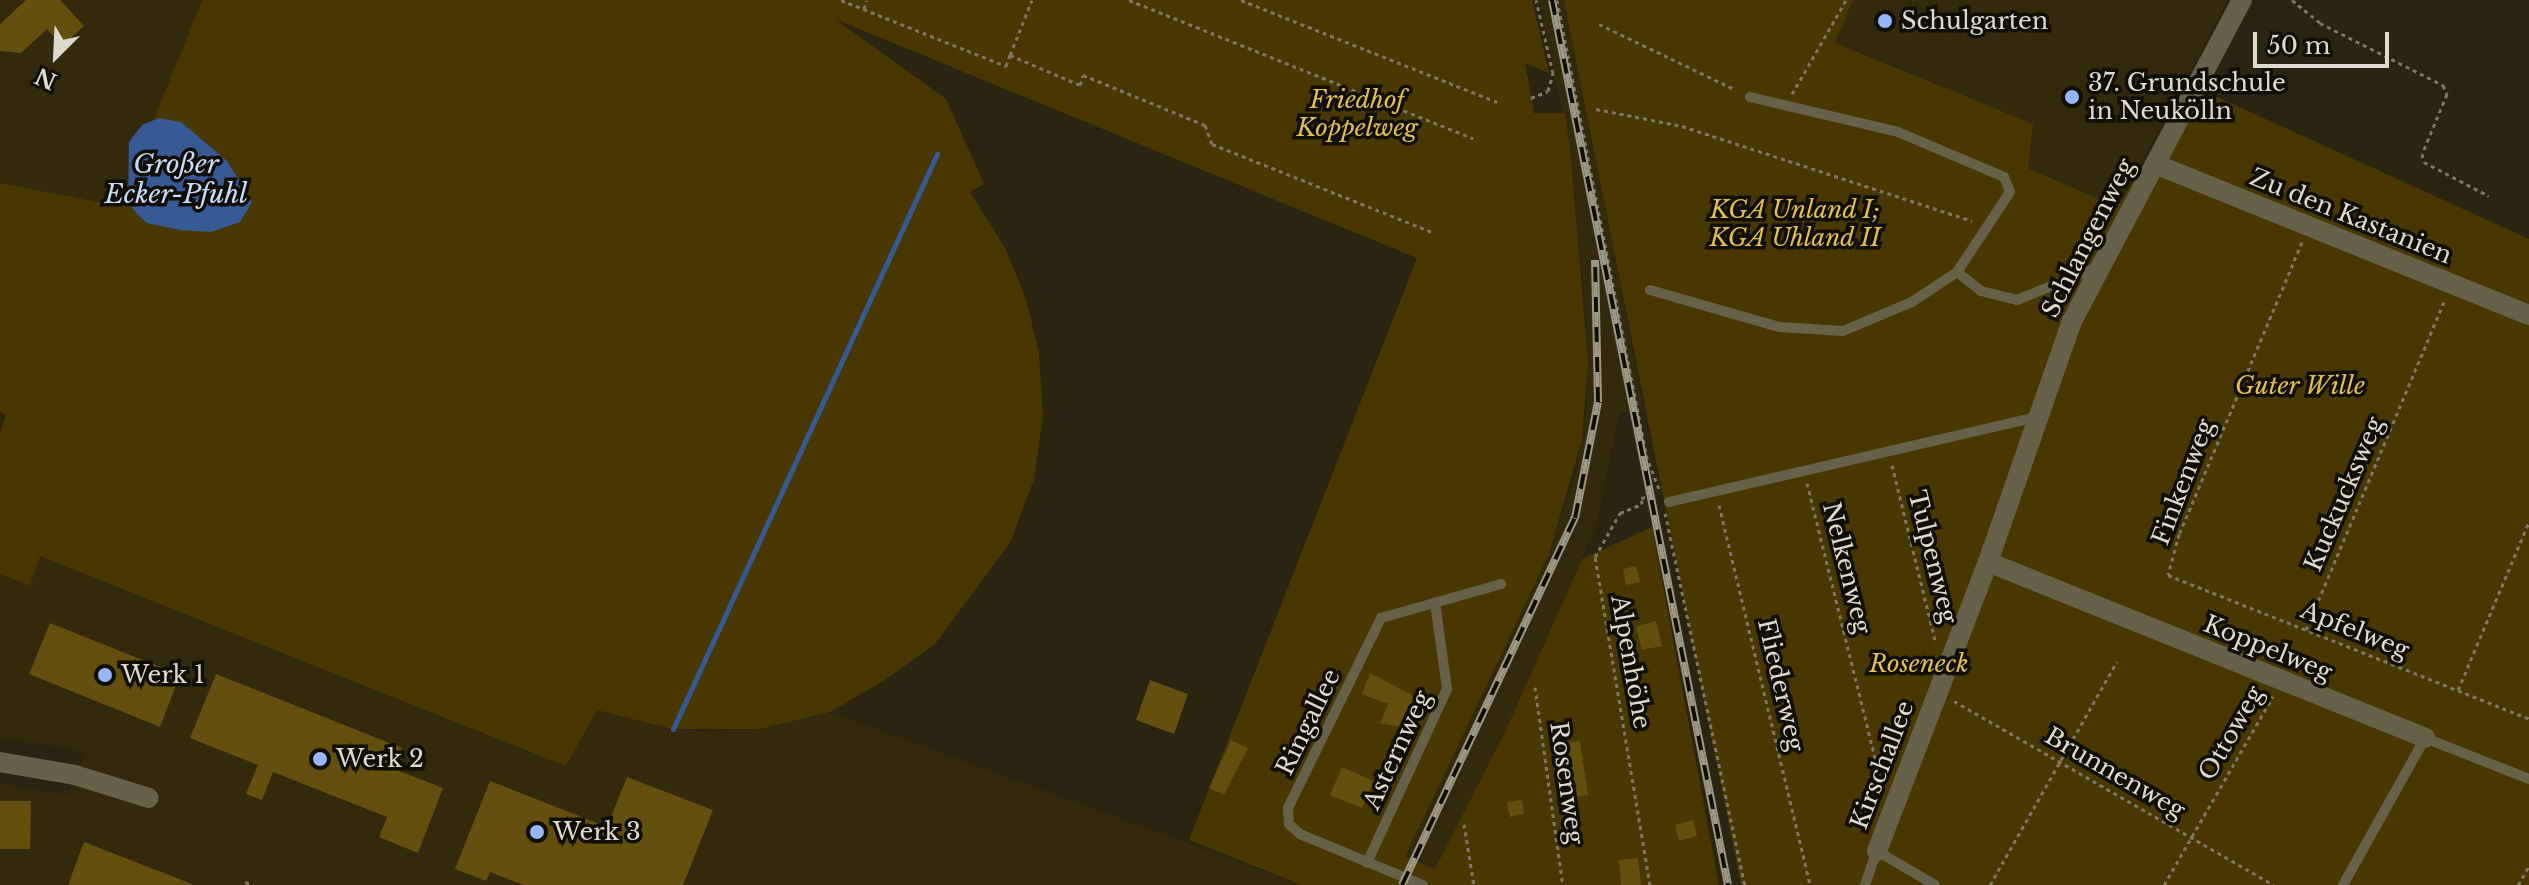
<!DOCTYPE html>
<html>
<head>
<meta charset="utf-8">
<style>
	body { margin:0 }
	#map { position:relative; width:2529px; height:885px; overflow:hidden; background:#2b2410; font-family:"Libre Baskerville",serif }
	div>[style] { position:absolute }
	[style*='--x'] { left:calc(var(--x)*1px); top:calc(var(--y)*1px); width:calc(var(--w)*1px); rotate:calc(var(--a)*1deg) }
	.built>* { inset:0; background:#33290d }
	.green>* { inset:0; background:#483800 }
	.water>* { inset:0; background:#375994 }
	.stream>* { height:5px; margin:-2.5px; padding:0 2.5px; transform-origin:2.5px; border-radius:2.5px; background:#375994 }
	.building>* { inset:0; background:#63500e }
	.path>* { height:3px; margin-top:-1.5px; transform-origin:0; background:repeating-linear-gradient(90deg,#7d7766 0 4px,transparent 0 8px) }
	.service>* { height:10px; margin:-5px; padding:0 5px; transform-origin:5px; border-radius:5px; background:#68614a }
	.minor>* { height:20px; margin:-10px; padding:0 10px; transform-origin:10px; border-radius:10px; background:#68614a }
	.rail>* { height:8px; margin-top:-4px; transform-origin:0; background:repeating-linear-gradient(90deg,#110e06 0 15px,#9c9787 0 30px); box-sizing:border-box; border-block:2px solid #9c9787 }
	.dots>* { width:22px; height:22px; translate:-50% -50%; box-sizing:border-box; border:4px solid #110e06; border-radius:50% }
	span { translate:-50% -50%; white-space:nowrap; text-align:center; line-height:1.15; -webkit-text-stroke:7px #110e06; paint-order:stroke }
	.poi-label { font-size:24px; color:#dedacd }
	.left { translate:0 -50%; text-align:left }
	.park-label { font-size:24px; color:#e3bf51; font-style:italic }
	.street-label { font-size:24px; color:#dedacd }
	.water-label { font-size:26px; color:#c6dbfe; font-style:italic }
	.north { position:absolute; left:16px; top:16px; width:80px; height:80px; -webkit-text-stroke:6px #110e06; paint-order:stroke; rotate:204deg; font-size:22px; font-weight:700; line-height:32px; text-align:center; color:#dedacd }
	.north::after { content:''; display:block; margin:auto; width:28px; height:36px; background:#dedacd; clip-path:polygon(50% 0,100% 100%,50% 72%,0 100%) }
	.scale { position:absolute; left:2253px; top:32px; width:136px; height:36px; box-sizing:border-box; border:4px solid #dedacd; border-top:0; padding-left:10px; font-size:24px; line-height:28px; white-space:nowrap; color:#dedacd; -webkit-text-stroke:6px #110e06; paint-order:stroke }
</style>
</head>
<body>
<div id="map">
	<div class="built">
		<i style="clip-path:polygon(0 0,202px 0,119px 206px,0 183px)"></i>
		<i style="clip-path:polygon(1540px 0,1564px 0,1590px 113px,1643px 409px,1620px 413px,1596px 526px,1504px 734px,1435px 870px,1405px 857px,1549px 554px,1576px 473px,1587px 405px,1587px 328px,1571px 157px)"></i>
		<i style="clip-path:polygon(1853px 0,2228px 0,2117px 207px,2028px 168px,1835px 43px)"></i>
		<i style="clip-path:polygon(39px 555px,566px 766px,597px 710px,699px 732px,760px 729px,830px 712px,1302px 885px,0 885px,0 784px,68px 795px,85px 751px,0 737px,0 574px,30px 586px)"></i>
	</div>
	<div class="green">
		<i style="clip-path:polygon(202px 0,1532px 0,1549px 73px,1525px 63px,1534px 113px,1565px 113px,1571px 157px,1588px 362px,1582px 440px,1549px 554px,1405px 857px,1435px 869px,1504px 734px,1582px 559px,1652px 527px,1719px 885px,1302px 885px,1189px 840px,1417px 258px,835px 19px,946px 99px,984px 184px,970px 192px,1005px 248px,1026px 299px,1039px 353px,1043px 416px,1034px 479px,1010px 543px,935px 644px,885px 680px,830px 712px,760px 729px,673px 729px,597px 710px,566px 766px,40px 556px,30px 586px,0 574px,0 433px,6px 415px,0 412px,0 183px,119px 206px)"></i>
		<i style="clip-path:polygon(1564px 0,1853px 0,1835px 43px,2033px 124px,2028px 168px,2117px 207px,2193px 86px,2529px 239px,2529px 885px,1741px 885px)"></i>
	</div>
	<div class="water">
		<i style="clip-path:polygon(159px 118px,181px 122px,227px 161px,252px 202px,240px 222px,211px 232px,180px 230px,147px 223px,137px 214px,128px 202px,129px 142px,142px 125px)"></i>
	</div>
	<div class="stream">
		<i style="--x:673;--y:729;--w:633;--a:-65.34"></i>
	</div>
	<div class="building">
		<i style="clip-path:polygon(26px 0,60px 0,84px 26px,62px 46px,47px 29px,21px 53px,0 51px,0 24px)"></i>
		<i style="clip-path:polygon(1636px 566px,1640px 582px,1626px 585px,1623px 569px)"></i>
		<i style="clip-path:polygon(1656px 621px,1662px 646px,1642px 650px,1636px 627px)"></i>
		<i style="clip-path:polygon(50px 623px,180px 675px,160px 727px,29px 674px)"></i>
		<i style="clip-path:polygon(1370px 673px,1420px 699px,1406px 728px,1380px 723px,1388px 704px,1362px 694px)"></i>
		<i style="clip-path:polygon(216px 674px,402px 748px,394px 769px,443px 788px,418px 853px,379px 837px,387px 817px,273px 772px,262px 800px,246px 794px,258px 765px,190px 738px)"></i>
		<i style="clip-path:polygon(1150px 680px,1188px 694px,1174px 734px,1136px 720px)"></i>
		<i style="clip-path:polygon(1231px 740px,1248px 748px,1224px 795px,1209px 788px)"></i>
		<i style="clip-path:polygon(1580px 741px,1588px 795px,1566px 798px,1558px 744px)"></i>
		<i style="clip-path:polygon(1342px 767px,1374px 781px,1362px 808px,1330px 795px)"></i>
		<i style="clip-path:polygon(627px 777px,713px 810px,683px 885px,524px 885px,490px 872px,486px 881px,455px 869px,490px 781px,607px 827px)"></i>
		<i style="clip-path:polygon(1522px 800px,1524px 814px,1510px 817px,1507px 802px)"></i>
		<i style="clip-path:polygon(0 801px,31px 801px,30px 849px,0 849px)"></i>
		<i style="clip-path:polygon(1693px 820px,1697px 836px,1679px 841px,1675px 825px)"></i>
		<i style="clip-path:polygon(84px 842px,192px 884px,192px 885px,68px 885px)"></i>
		<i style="clip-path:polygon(1638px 858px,1641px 885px,1621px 885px,1619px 860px)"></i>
	</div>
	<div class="path">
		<i style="--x:841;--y:0;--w:178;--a:21.8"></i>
		<i style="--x:1006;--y:66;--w:12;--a:-70"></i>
		<i style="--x:1010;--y:55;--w:76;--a:23.2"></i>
		<i style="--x:1080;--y:85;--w:10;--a:-73"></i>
		<i style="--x:1083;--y:75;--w:132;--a:22.3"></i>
		<i style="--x:1205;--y:125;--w:20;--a:70"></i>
		<i style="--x:1212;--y:144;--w:240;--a:21.8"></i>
		<i style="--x:1129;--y:0;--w:371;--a:21.9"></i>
		<i style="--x:1241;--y:0;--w:276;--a:21.7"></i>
		<i style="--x:1557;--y:0;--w:464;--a:78.9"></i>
		<i style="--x:1646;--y:455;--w:39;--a:69"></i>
		<i style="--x:2292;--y:0;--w:36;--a:39"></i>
		<i style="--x:2320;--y:23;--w:138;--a:26.8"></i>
		<i style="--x:2443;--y:85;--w:10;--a:66"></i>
		<i style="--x:2447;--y:94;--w:65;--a:112.6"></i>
		<i style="--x:2422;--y:154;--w:8;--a:76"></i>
		<i style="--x:2424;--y:162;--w:73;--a:27.6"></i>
		<i style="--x:864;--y:9;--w:9;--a:-72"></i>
		<i style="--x:1599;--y:24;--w:152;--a:25.7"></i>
		<i style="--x:1010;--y:55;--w:59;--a:-68.2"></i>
		<i style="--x:1792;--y:94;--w:108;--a:-60.1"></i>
		<i style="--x:1531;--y:98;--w:18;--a:-22"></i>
		<i style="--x:1548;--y:91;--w:19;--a:-74"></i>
		<i style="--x:1553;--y:73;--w:75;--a:-103.1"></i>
		<i style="--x:1596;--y:109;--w:88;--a:11.2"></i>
		<i style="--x:1682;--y:126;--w:305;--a:18.1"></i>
		<i style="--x:2302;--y:242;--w:317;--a:112.8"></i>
		<i style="--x:2179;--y:534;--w:42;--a:105"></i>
		<i style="--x:2168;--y:575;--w:389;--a:21.7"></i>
		<i style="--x:1892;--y:465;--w:184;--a:76.2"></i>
		<i style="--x:1807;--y:483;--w:308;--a:76.1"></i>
		<i style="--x:1719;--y:505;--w:391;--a:76.5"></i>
		<i style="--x:1665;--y:513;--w:381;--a:77.9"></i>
		<i style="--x:2306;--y:630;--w:356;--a:-67.2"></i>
		<i style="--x:1535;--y:687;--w:200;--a:82"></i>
		<i style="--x:2458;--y:690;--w:182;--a:-67.1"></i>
		<i style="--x:1954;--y:701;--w:369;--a:29.9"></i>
		<i style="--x:1464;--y:824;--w:62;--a:80.7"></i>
		<i style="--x:245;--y:882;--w:9;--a:21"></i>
		<i style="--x:1650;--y:885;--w:333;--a:-99.5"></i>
		<i style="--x:1595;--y:557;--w:51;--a:-60.4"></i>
		<i style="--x:1620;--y:513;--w:24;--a:-22"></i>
		<i style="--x:1642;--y:504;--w:6;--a:-99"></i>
		<i style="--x:1641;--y:498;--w:15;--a:-11"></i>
		<i style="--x:1990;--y:885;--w:257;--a:-60.4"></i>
		<i style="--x:2164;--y:885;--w:218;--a:-60"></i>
		<i style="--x:2518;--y:885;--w:22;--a:-60"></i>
	</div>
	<div class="service">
		<i style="--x:1750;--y:97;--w:152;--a:13.3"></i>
		<i style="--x:1898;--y:132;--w:115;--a:23"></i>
		<i style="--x:2004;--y:177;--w:16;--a:68"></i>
		<i style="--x:2010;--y:192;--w:96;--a:123.5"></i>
		<i style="--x:1957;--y:272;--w:31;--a:38"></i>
		<i style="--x:1981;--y:291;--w:37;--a:14"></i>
		<i style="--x:2017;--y:300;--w:87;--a:-22.2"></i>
		<i style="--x:1650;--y:290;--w:134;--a:16"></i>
		<i style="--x:1779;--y:327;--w:64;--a:3.6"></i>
		<i style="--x:1843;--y:331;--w:75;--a:-22.8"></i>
		<i style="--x:1912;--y:302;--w:54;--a:-33.7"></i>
		<i style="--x:1669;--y:502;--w:375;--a:-13"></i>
		<i style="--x:1367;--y:863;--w:192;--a:-65.3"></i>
		<i style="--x:1447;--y:689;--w:87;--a:-97.9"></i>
		<i style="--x:1423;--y:885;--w:133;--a:-157.5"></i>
		<i style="--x:1300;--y:834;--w:15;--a:-138"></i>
		<i style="--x:1289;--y:824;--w:16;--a:-94"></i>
		<i style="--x:1288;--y:808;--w:212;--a:-63.9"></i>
		<i style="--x:1381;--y:618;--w:125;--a:-15.8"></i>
		<i style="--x:1865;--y:885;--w:36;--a:-71"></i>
		<i style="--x:1877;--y:851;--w:67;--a:30.4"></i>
		<i style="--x:2343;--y:885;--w:168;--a:-60.8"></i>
		<i style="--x:2425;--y:738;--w:112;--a:21.5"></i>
	</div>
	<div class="minor">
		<i style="--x:2155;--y:164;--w:403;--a:22"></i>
		<i style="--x:1988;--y:562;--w:471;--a:21.9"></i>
		<i style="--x:0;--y:762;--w:76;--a:9.8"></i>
		<i style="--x:75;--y:775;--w:77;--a:17.3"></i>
		<i style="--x:1877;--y:851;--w:310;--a:-69"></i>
		<i style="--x:1988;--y:562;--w:255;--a:-70.8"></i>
		<i style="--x:2072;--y:321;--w:363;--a:-62.1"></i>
	</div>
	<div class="rail">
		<i style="--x:1552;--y:0;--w:902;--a:78.75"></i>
		<i style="--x:1402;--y:885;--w:406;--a:-64.8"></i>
		<i style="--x:1575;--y:518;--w:118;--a:-78.8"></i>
		<i style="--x:1598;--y:402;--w:142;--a:-91.2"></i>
	</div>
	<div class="dots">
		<i style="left:1885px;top:21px;background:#96b6fd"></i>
		<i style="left:2072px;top:97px;background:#96b6fd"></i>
		<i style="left:105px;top:675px;background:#96b6fd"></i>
		<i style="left:320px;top:759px;background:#96b6fd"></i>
		<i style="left:537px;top:832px;background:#96b6fd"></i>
	</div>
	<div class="poi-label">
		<span class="left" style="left:1901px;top:21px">Schulgarten</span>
		<span class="left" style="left:2088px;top:97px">37. Grundschule<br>in Neukölln</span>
		<span class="left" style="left:121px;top:675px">Werk 1</span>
		<span class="left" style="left:336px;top:759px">Werk 2</span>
		<span class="left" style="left:553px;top:832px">Werk 3</span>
	</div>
	<div class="park-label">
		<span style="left:1357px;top:114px">Friedhof<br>Koppelweg</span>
		<span style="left:1795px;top:224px">KGA Unland I;<br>KGA Uhland II</span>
		<span style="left:2300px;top:386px">Guter Wille</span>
		<span style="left:1919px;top:664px">Roseneck</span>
	</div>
	<div class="street-label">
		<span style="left:2351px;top:216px;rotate:22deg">Zu den Kastanien</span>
		<span style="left:2088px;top:238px;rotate:-63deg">Schlangenweg</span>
		<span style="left:2183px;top:482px;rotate:-69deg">Finkenweg</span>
		<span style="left:2344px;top:494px;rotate:-67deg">Kuckucksweg</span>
		<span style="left:1933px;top:557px;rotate:76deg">Tulpenweg</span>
		<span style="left:1847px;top:568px;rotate:76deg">Nelkenweg</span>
		<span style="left:2355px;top:630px;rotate:22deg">Apfelweg</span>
		<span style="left:2268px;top:648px;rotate:22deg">Koppelweg</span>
		<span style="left:1631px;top:662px;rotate:80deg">Alpenhöhe</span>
		<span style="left:1781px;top:685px;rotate:77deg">Fliederweg</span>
		<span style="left:1308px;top:722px;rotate:-64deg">Ringallee</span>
		<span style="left:2231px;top:733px;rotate:-60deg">Ottoweg</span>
		<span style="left:1397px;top:750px;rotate:-65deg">Asternweg</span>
		<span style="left:1882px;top:765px;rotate:-69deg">Kirschallee</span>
		<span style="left:2115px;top:773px;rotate:30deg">Brunnenweg</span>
		<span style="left:1567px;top:783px;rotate:82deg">Rosenweg</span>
	</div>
	<div class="water-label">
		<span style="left:176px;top:180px">Großer<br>Ecker-Pfuhl</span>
	</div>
	<div class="north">N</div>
	<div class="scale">50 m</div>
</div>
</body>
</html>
